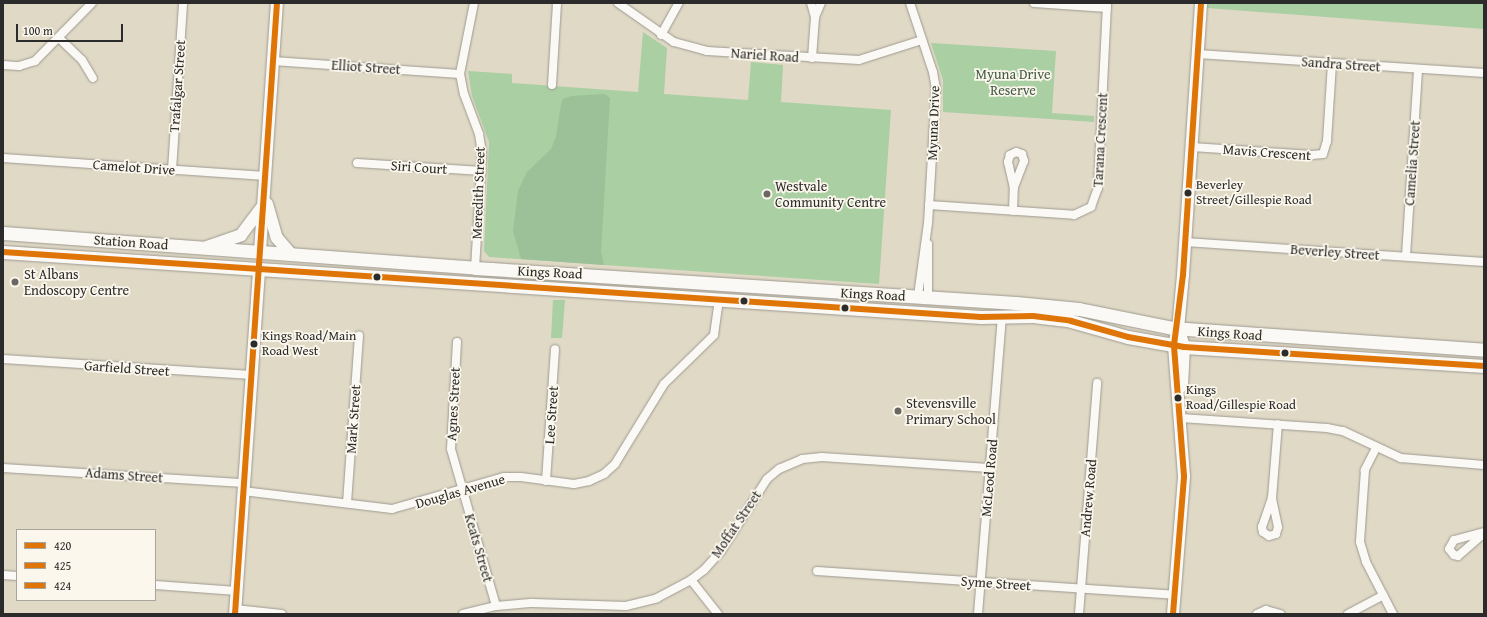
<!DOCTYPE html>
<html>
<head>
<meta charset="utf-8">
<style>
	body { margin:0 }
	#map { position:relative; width:1487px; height:617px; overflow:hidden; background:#e0d9c6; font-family:"Gentium Book Plus",serif }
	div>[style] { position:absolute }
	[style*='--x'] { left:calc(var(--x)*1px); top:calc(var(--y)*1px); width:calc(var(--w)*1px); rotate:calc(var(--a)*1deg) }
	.green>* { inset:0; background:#a9cfa3 }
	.forest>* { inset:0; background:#9cc098 }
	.roads { filter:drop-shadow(0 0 1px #9e9a90) drop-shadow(0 0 1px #9e9a90) }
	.street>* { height:8px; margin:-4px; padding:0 4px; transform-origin:4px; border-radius:4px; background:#faf9f6 }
	.secondary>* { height:12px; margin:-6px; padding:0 6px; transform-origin:6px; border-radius:6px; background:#faf9f6 }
	.primary>* { height:13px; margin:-6.5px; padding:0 6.5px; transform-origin:6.5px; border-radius:6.5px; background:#faf9f6 }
	.bus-1>* { height:6px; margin:-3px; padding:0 3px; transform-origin:3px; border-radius:3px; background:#df7506 }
	.bus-2>* { height:6px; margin:-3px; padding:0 3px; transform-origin:3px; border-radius:3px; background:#df7506 }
	.bus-3>* { height:6px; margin:-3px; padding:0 3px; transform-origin:3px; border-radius:3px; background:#df7506 }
	.dots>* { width:11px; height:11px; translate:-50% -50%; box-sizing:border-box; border:2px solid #fbf7ec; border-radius:50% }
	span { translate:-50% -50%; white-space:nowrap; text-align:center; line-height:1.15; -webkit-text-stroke:3.5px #fbf7ec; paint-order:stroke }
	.bus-label { font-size:13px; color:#2b2b2b }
	.left { translate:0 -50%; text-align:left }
	.street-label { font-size:14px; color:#2b2b2b }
	.park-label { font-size:14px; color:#435a46 }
	.poi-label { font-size:14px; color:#2b2b2b }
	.frame { position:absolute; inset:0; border:4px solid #2b2b2b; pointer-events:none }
	.legend { position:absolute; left:16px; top:529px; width:140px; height:72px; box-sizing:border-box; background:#fbf7ec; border:1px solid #a8a59f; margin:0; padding:5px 7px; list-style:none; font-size:12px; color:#2b2b2b }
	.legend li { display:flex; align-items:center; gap:8px; height:20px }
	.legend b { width:20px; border:1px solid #a8a59f }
	.scale { position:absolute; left:16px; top:24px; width:107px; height:18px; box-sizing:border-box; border:2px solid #2b2b2b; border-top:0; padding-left:5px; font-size:12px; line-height:14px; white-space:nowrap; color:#2b2b2b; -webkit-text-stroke:3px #fbf7ec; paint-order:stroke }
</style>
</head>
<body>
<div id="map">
	<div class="green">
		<i style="clip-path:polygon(1207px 3px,1484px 3px,1484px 29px,1207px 8px)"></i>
		<i style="clip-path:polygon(643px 32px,667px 48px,664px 94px,748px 100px,751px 62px,783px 65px,781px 102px,891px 110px,879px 284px,489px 257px,484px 251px,489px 142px,472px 96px,468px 71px,512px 74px,512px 83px,638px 92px)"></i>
		<i style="clip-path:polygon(931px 43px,1056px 51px,1052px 113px,1094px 116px,1094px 122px,943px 112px,943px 80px)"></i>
		<i style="clip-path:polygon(553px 300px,565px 300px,562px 338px,551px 338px)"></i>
	</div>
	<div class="forest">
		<i style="clip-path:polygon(605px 94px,610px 98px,601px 252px,604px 265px,521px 259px,513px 231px,518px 191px,527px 172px,551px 149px,556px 137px,561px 104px,563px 99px,571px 96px)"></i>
	</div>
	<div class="roads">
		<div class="street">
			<i style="--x:474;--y:3;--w:72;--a:101.2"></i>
			<i style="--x:460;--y:74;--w:20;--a:79"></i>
			<i style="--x:464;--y:94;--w:43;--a:69.4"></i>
			<i style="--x:479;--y:134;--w:20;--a:81"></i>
			<i style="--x:482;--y:154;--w:114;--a:93.5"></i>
			<i style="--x:618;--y:3;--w:68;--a:34.9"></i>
			<i style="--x:674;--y:42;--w:34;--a:15"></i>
			<i style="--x:707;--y:51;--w:152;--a:3.4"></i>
			<i style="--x:859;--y:60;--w:66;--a:-17.6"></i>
			<i style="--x:811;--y:3;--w:15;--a:74"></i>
			<i style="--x:910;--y:3;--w:73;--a:71.6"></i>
			<i style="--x:933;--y:72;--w:17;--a:80"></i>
			<i style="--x:936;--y:89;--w:134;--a:93.4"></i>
			<i style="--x:928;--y:223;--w:74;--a:97.8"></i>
			<i style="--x:1034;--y:3;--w:73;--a:3.9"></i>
			<i style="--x:661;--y:35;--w:37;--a:-61"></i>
			<i style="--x:59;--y:38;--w:32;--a:44"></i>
			<i style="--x:82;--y:60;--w:21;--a:59"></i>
			<i style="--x:1198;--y:54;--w:287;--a:3.8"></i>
			<i style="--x:812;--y:58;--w:41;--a:-85.8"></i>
			<i style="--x:815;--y:17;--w:15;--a:-67"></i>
			<i style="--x:273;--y:61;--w:187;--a:4"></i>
			<i style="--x:3;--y:65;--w:16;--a:4"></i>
			<i style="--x:19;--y:66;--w:17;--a:-17"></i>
			<i style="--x:35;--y:61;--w:81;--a:-45.5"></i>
			<i style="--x:552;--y:85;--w:82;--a:-86.5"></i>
			<i style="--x:1192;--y:147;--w:120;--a:3.8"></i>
			<i style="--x:1312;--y:155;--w:11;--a:-5"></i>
			<i style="--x:1323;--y:154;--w:14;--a:-73"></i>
			<i style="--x:1327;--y:141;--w:78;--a:-86.3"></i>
			<i style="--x:3;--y:158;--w:263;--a:3.9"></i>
			<i style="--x:357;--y:163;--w:125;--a:3.7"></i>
			<i style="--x:172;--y:170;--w:167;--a:-86.2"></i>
			<i style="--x:929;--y:205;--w:145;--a:3.9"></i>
			<i style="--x:1074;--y:215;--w:19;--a:-25"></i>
			<i style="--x:1091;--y:207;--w:20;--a:-70"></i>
			<i style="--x:1098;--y:188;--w:185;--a:-87.2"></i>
			<i style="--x:1013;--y:211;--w:24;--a:-88"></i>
			<i style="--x:1014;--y:187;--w:28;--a:-69"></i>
			<i style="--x:1024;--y:161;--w:7;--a:-106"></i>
			<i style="--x:1022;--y:154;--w:6;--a:-162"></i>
			<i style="--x:1016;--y:152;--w:7;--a:153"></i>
			<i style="--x:1010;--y:155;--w:7;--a:106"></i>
			<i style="--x:1008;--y:162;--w:26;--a:77"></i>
			<i style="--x:1185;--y:242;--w:300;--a:3.8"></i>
			<i style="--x:928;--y:244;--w:52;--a:90"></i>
			<i style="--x:1406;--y:256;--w:187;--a:-86.3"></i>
			<i style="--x:457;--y:342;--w:107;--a:93.2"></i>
			<i style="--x:451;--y:449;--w:163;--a:74"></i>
			<i style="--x:3;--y:359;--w:249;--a:3.7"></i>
			<i style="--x:1181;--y:418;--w:146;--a:3.9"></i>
			<i style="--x:1327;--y:428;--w:16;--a:11"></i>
			<i style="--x:1343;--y:431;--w:64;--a:25"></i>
			<i style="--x:1401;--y:458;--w:83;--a:4.8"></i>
			<i style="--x:1376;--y:448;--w:25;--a:117"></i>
			<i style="--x:1365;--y:470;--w:72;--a:94"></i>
			<i style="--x:1360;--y:542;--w:21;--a:73"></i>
			<i style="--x:1366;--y:562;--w:59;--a:62.6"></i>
			<i style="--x:3;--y:468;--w:241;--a:3.6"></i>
			<i style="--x:546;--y:481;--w:132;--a:-86.1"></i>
			<i style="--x:243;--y:491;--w:150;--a:6.9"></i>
			<i style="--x:392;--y:509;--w:116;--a:-15.9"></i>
			<i style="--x:504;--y:477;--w:17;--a:0"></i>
			<i style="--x:521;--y:477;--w:53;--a:7.5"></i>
			<i style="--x:574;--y:484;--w:15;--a:-11"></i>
			<i style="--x:589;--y:481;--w:17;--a:-25"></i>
			<i style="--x:604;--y:474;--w:15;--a:-42"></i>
			<i style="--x:615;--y:464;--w:94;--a:-58.5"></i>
			<i style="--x:664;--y:384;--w:70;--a:-44.4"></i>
			<i style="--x:714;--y:335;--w:35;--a:-82"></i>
			<i style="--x:1272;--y:498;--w:31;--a:109"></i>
			<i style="--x:1262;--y:527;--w:5;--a:79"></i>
			<i style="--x:1263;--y:532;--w:7;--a:34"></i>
			<i style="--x:1269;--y:536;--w:7;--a:-16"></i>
			<i style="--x:1276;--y:534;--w:7;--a:-74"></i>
			<i style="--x:1278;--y:527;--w:30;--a:-102"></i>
			<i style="--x:1272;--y:498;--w:74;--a:-85.4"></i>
			<i style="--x:347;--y:503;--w:168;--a:-85.9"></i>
			<i style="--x:1484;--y:532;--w:31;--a:165"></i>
			<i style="--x:1454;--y:540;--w:10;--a:119"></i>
			<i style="--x:1449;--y:549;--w:8;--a:50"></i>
			<i style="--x:1454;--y:555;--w:4;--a:14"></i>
			<i style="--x:1458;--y:556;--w:35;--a:-41"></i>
			<i style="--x:817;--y:571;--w:358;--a:3.8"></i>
			<i style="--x:3;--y:575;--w:14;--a:4"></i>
			<i style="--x:691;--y:580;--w:43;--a:51.5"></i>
			<i style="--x:155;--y:585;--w:82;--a:4.2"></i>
			<i style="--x:235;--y:609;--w:47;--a:6.1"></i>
			<i style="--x:463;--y:614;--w:34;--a:-14"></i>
			<i style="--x:496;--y:606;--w:37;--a:-5"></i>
			<i style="--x:533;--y:603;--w:93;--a:1.8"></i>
			<i style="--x:626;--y:606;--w:32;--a:-14"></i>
			<i style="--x:657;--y:598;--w:38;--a:-28"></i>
			<i style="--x:691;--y:580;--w:16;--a:-38"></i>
			<i style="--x:704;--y:570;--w:25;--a:-48"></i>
			<i style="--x:721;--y:551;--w:85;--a:-57.4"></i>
			<i style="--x:767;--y:479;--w:16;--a:-40"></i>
			<i style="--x:779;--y:469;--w:25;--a:-23"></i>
			<i style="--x:802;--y:459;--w:20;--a:-6"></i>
			<i style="--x:822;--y:457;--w:167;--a:3.8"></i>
			<i style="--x:978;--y:614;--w:298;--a:-85.4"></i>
			<i style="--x:1079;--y:614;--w:232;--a:-85.5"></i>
			<i style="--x:1257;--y:614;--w:10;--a:-24"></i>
			<i style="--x:1266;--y:610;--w:15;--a:16"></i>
			<i style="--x:1348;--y:614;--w:40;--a:-28"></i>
		</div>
		<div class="secondary">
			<i style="--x:267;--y:204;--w:35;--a:74"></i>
			<i style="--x:277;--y:238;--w:21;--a:49"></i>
			<i style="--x:207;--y:247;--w:36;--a:-19"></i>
			<i style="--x:241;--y:235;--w:34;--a:-53"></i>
			<i style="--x:260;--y:251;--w:249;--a:-86.1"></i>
			<i style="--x:1181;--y:337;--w:10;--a:73"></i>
			<i style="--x:1184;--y:347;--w:39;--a:93"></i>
			<i style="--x:235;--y:614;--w:345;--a:-86"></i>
			<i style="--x:1173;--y:614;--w:138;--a:-85.4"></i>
			<i style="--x:1184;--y:476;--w:131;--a:-94.4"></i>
			<i style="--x:1174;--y:345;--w:16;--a:-76"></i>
			<i style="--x:1178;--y:329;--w:54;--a:-84.7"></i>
			<i style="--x:1183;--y:275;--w:273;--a:-86.2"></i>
		</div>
		<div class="primary">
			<i style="--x:3;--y:233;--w:473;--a:4.2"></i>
			<i style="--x:475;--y:268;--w:542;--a:3.7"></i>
			<i style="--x:1016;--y:303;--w:63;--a:5.4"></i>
			<i style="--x:1079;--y:309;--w:95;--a:11.5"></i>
			<i style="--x:1172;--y:328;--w:313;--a:4"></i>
			<i style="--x:3;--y:252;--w:980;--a:3.8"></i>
			<i style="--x:981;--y:317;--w:52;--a:-1.1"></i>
			<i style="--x:1033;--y:316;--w:38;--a:7"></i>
			<i style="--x:1071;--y:321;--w:59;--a:15.7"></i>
			<i style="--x:1128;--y:337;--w:57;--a:10.1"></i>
			<i style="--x:1184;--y:347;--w:301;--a:3.6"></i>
		</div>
	</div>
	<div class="bus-1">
		<i style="--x:3;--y:252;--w:980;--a:3.8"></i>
		<i style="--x:981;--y:317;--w:52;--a:-1.1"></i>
		<i style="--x:1033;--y:316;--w:38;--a:7"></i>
		<i style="--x:1071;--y:321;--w:59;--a:15.7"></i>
		<i style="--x:1128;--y:337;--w:57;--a:10.1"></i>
		<i style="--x:1184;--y:347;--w:301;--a:3.6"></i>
	</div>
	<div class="bus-2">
		<i style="--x:1173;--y:614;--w:138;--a:-85.4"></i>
		<i style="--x:1184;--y:476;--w:131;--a:-94.4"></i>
		<i style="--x:1174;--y:345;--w:71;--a:-82.7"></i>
		<i style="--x:1183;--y:275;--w:273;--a:-86.2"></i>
	</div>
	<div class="bus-3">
		<i style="--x:235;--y:614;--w:612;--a:-86.07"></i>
	</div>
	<div class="dots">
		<i style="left:1188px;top:193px;background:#2b2b2b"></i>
		<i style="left:767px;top:194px;background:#6a6861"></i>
		<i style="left:377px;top:277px;background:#2b2b2b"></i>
		<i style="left:15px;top:282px;background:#6a6861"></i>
		<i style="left:744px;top:301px;background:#2b2b2b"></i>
		<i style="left:845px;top:308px;background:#2b2b2b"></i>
		<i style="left:254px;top:344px;background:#2b2b2b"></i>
		<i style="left:1285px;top:353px;background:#2b2b2b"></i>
		<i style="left:1178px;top:398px;background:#2b2b2b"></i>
		<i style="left:898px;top:411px;background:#6a6861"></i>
	</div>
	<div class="bus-label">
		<span class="left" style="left:1196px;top:193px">Beverley<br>Street/Gillespie Road</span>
		<span class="left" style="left:262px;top:344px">Kings Road/Main<br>Road West</span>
		<span class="left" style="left:1186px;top:398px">Kings<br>Road/Gillespie Road</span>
	</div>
	<div class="street-label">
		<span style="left:765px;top:55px;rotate:4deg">Nariel Road</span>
		<span style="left:1341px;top:64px;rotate:4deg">Sandra Street</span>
		<span style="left:366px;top:67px;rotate:4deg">Elliot Street</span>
		<span style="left:177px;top:86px;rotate:-86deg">Trafalgar Street</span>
		<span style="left:933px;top:123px;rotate:-88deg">Myuna Drive</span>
		<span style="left:1100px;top:140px;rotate:-87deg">Tarana Crescent</span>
		<span style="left:1267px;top:152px;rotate:4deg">Mavis Crescent</span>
		<span style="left:1412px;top:163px;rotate:-86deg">Camelia Street</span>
		<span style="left:134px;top:167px;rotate:4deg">Camelot Drive</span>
		<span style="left:419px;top:167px;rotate:4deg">Siri Court</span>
		<span style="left:478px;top:193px;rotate:-88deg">Meredith Street</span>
		<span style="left:131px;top:242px;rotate:4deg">Station Road</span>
		<span style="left:1335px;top:252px;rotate:4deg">Beverley Street</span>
		<span style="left:550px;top:272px;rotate:3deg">Kings Road</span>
		<span style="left:873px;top:294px;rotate:3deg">Kings Road</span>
		<span style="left:1230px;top:333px;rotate:4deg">Kings Road</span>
		<span style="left:127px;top:368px;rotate:4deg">Garfield Street</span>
		<span style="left:453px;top:404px;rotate:-87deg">Agnes Street</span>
		<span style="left:551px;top:415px;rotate:-86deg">Lee Street</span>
		<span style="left:353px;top:419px;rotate:-86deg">Mark Street</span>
		<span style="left:124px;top:475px;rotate:4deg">Adams Street</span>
		<span style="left:989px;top:478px;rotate:-85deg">McLeod Road</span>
		<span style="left:460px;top:491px;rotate:-16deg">Douglas Avenue</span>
		<span style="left:1088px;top:498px;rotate:-85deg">Andrew Road</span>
		<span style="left:736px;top:524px;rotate:-56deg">Moffat Street</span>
		<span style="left:479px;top:548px;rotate:74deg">Keats Street</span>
		<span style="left:996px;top:583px;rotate:4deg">Syme Street</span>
	</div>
	<div class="park-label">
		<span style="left:1013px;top:82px">Myuna Drive<br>Reserve</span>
	</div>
	<div class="poi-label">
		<span class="left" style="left:775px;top:194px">Westvale<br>Community Centre</span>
		<span class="left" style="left:24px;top:282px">St Albans<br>Endoscopy Centre</span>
		<span class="left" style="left:906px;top:411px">Stevensville<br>Primary School</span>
	</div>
	<div class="frame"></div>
	<ul class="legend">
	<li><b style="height:5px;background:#df7506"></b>420</li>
	<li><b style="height:5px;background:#df7506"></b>425</li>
	<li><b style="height:5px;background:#df7506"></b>424</li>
	</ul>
	<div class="scale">100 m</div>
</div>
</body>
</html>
